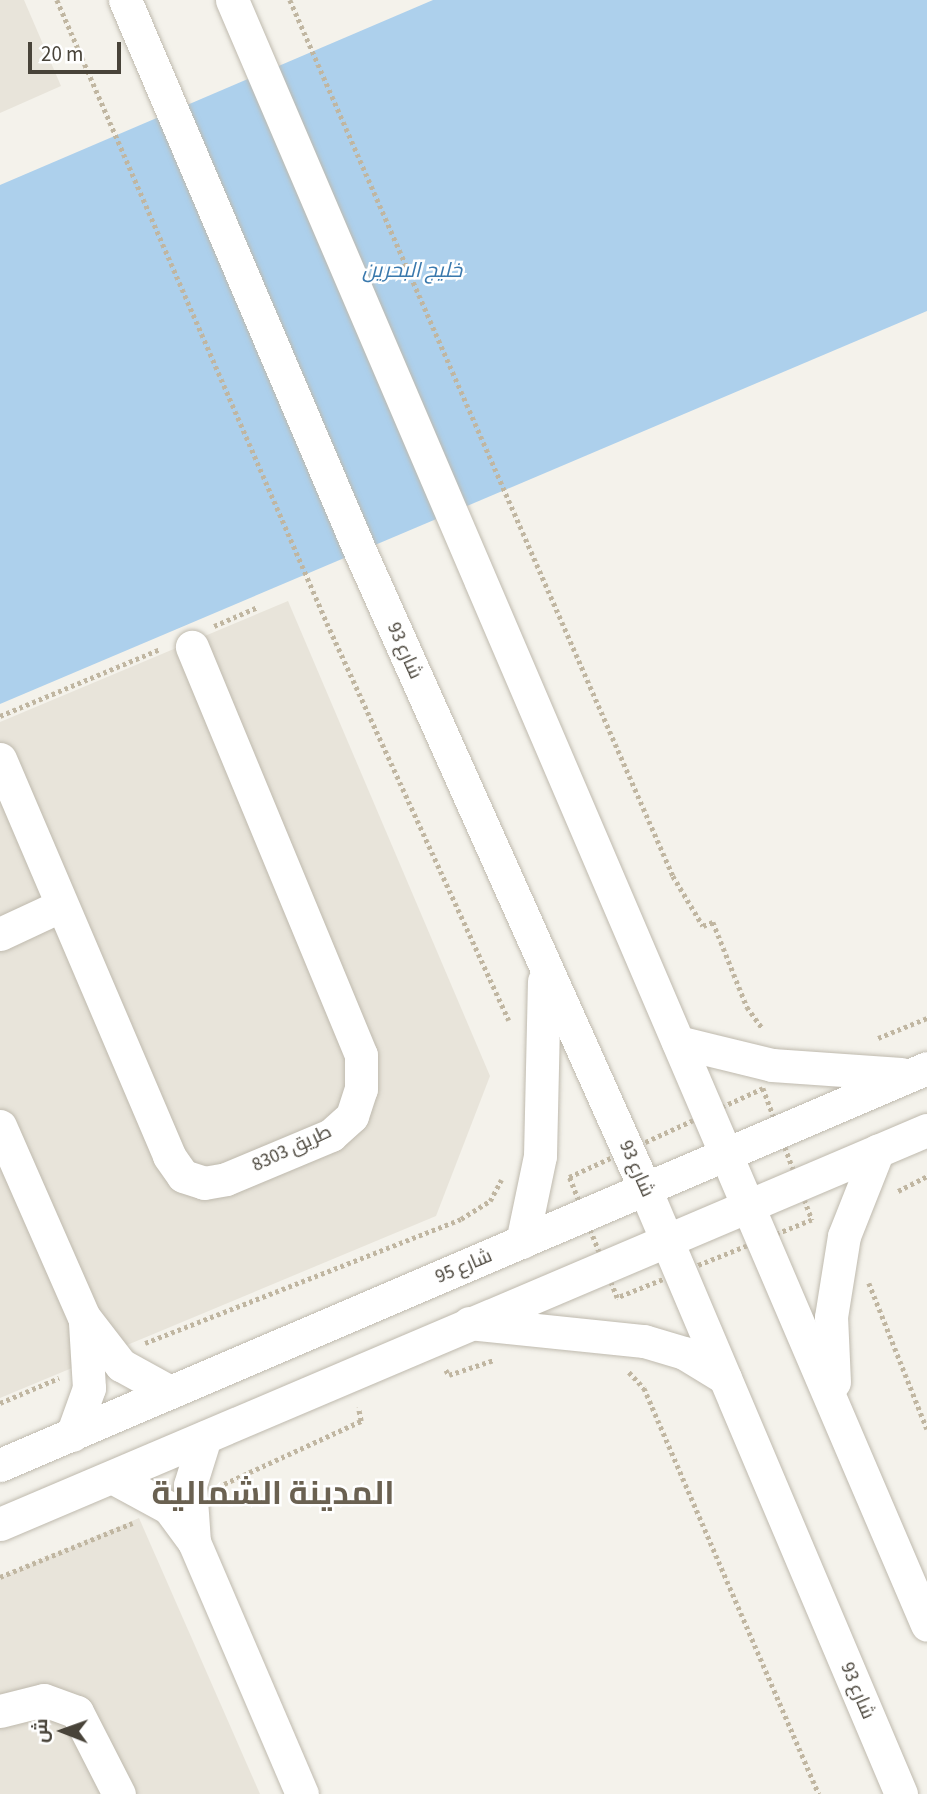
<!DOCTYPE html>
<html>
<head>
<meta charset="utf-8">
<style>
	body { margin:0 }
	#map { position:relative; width:927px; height:1794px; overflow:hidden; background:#f4f2eb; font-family:"Source Sans 3",Cairo,sans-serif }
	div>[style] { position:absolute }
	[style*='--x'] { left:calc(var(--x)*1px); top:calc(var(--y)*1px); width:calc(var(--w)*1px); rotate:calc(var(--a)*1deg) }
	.residential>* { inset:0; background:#e8e4da }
	.water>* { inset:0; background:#add0ec }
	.path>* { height:4.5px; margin-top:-2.25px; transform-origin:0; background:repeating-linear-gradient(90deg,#c0b6a1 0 3.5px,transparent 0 7px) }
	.roads { filter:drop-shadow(0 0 2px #bfbaae) drop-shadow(0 0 2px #bfbaae) }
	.minor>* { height:33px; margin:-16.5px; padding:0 16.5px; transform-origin:16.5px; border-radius:16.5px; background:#fff }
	span { translate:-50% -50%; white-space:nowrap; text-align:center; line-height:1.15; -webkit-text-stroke:5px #fff; paint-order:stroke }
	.street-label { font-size:19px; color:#484339 }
	.water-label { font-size:21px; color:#3a79ad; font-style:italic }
	.town-label { font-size:33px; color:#6a6151; font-weight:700 }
	.north { position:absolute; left:28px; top:1696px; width:70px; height:70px; -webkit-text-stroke:5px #fff; paint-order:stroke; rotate:271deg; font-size:19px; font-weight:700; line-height:28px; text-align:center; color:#484339 }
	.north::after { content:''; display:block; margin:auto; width:24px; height:32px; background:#484339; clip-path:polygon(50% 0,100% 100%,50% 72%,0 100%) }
	.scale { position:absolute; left:28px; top:42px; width:93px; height:32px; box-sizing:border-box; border:4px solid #484339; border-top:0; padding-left:9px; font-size:21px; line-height:24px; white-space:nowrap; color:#484339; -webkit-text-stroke:5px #fff; paint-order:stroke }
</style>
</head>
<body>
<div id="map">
	<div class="residential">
		<i style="clip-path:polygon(0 0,24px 0,61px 86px,0 113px)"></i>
		<i style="clip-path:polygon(288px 601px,490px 1076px,436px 1216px,0 1398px,0 722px)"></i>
		<i style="clip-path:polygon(139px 1518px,260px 1794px,0 1794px,0 1577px)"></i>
	</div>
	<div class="water">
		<i style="clip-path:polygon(433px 0,927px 0,927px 311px,0 704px,0 185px)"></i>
	</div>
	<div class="path">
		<i style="--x:57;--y:0;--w:679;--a:66.57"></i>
		<i style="--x:327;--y:623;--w:437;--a:65.4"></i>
		<i style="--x:290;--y:0;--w:956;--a:66.38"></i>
		<i style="--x:673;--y:876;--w:58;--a:59"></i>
		<i style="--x:703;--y:926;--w:11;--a:-22"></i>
		<i style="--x:713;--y:922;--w:92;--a:68.2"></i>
		<i style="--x:747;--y:1007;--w:27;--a:54"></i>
		<i style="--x:214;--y:626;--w:48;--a:-23.4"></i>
		<i style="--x:0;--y:716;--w:173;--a:-22.7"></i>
		<i style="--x:878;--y:1038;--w:53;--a:-22.2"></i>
		<i style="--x:763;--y:1088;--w:141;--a:69.6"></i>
		<i style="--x:812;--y:1220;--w:210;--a:158.2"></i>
		<i style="--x:617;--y:1298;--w:130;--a:-111.6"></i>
		<i style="--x:569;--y:1177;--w:213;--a:-24.6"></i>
		<i style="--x:898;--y:1191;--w:33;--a:-27"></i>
		<i style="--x:869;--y:1283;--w:157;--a:68.3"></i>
		<i style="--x:145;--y:1343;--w:339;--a:-21.4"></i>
		<i style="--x:461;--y:1219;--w:34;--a:-32"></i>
		<i style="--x:490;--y:1201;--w:24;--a:-62"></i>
		<i style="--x:446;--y:1370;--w:6;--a:59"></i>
		<i style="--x:449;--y:1375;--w:47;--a:-18.4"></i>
		<i style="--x:629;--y:1372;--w:22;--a:47"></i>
		<i style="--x:644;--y:1388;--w:442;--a:66.7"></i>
		<i style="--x:0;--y:1403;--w:64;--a:-23"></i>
		<i style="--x:224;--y:1484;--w:151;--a:-24.7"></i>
		<i style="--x:361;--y:1421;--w:14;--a:-102"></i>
		<i style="--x:0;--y:1577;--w:143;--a:-22.2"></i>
	</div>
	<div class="roads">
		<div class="minor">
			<i style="--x:125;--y:0;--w:597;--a:66.91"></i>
			<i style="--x:359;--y:549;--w:701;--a:65.92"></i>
			<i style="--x:645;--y:1189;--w:657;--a:67.06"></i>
			<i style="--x:232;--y:0;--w:1767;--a:66.84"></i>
			<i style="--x:0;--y:759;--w:431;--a:66.9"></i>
			<i style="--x:169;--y:1156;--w:24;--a:55"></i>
			<i style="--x:183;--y:1176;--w:22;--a:18"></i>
			<i style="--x:204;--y:1183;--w:22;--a:-10"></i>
			<i style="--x:226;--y:1179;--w:114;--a:-22.7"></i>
			<i style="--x:331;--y:1135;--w:28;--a:-42"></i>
			<i style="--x:352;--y:1116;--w:28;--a:-72"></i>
			<i style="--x:361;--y:1089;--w:34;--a:-90"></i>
			<i style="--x:361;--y:1055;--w:442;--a:-112.5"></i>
			<i style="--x:0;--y:934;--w:66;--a:-25"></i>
			<i style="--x:678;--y:1042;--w:97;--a:13.7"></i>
			<i style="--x:772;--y:1065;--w:129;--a:4"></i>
			<i style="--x:0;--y:1126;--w:209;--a:66.3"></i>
			<i style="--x:84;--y:1317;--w:61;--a:52.4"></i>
			<i style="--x:121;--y:1365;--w:56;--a:28.9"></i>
			<i style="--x:522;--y:1242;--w:88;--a:-78.2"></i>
			<i style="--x:540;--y:1156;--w:175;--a:-88.7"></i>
			<i style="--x:469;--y:1323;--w:176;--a:5.9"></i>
			<i style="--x:644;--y:1341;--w:42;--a:16.7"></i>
			<i style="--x:684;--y:1353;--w:48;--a:31.4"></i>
			<i style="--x:834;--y:1382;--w:65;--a:-92.6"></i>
			<i style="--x:831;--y:1317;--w:82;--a:-80.9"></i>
			<i style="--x:844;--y:1236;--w:92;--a:-68.4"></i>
			<i style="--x:72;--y:1435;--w:50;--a:-70.1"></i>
			<i style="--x:89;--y:1388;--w:65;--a:-93.5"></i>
			<i style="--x:0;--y:1465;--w:1008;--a:-23.18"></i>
			<i style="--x:112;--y:1477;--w:65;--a:28.5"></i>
			<i style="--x:169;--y:1508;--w:42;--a:53.7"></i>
			<i style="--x:194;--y:1542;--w:274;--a:66.8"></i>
			<i style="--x:0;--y:1524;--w:1007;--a:-23.03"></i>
			<i style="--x:194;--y:1542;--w:57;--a:-94"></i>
			<i style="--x:190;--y:1485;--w:50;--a:-72.6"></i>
			<i style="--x:0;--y:1711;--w:45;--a:-14"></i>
			<i style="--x:44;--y:1700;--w:35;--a:20"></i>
			<i style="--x:77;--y:1712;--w:92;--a:62.9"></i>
		</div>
	</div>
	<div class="street-label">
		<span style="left:404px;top:651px;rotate:66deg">شارع 93</span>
		<span style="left:292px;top:1149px;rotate:-25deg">طريق 8303</span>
		<span style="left:636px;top:1169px;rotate:66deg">شارع 93</span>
		<span style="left:464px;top:1267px;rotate:-23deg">شارع 95</span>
		<span style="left:857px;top:1691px;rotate:67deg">شارع 93</span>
	</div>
	<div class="water-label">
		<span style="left:412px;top:270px">خليج البحرين</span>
	</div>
	<div class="town-label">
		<span style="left:273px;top:1494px">المدينة الشمالية</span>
	</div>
	<div class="north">ش</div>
	<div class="scale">20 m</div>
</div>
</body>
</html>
